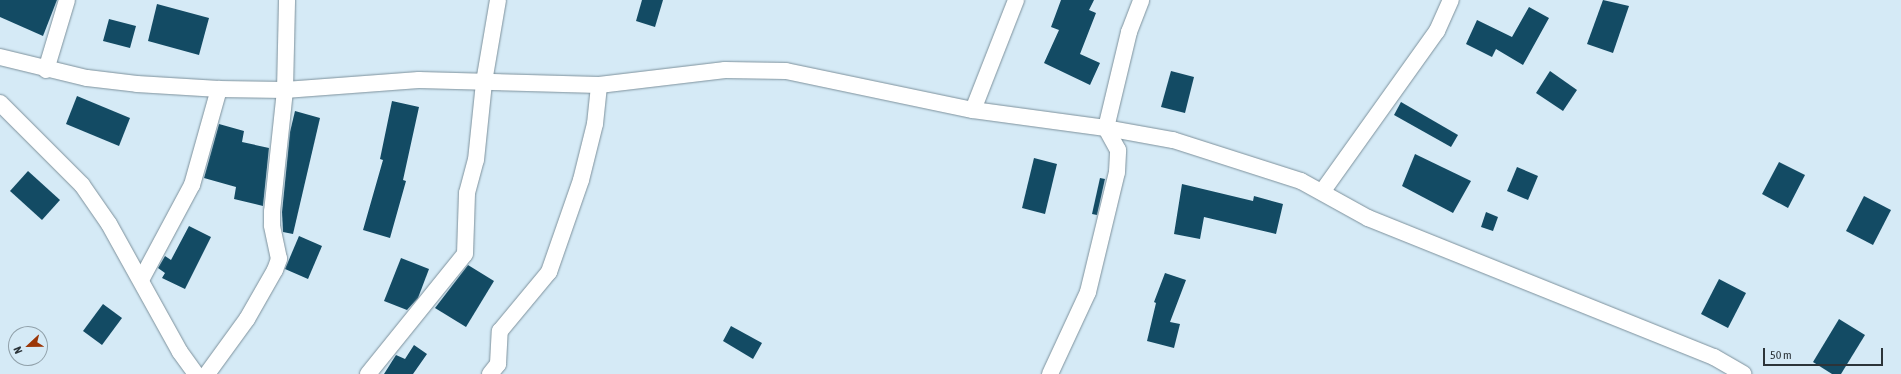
<!DOCTYPE html>
<html>
<head>
<meta charset="utf-8">
<style>
	body { margin:0 }
	#map { position:relative; width:1901px; height:374px; overflow:hidden; background:#d5eaf6; font-family:"Asap Condensed",sans-serif }
	div>[style] { position:absolute }
	[style*='--x'] { left:calc(var(--x)*1px); top:calc(var(--y)*1px); width:calc(var(--w)*1px); rotate:calc(var(--a)*1deg) }
	.building>* { inset:0; background:#134b64 }
	.roads { filter:drop-shadow(0 0 1px #7d919c) drop-shadow(0 0 1px #7d919c) }
	.street>* { height:16px; margin:-8px; padding:0 8px; transform-origin:8px; border-radius:8px; background:#fff }
	span { translate:-50% -50%; white-space:nowrap; text-align:center; line-height:1.15; -webkit-text-stroke:4px #d5eaf6; paint-order:stroke }
	.north { position:absolute; left:8px; top:326px; width:40px; height:40px; box-sizing:border-box; background:#d5eaf6; border:1px solid #91a1aa; border-radius:50%; rotate:248deg; font-size:11px; font-weight:700; line-height:16px; text-align:center; color:#2c3439 }
	.north::after { content:''; display:block; margin:auto; width:14px; height:18px; background:#9b3607; clip-path:polygon(50% 0,100% 100%,50% 72%,0 100%) }
	.scale { position:absolute; left:1763px; top:348px; width:120px; height:18px; box-sizing:border-box; border:2px solid #2c3439; border-top:0; padding-left:5px; font-size:12px; line-height:14px; white-space:nowrap; color:#2c3439; -webkit-text-stroke:3px #d5eaf6; paint-order:stroke }
</style>
</head>
<body>
<div id="map">
	<div class="building">
		<i style="clip-path:polygon(0 0,57px 0,43px 36px,0 17px)"></i>
		<i style="clip-path:polygon(642px 0,663px 0,655px 27px,636px 21px)"></i>
		<i style="clip-path:polygon(1061px 0,1094px 0,1089px 10px,1096px 13px,1080px 54px,1100px 63px,1090px 85px,1044px 63px,1059px 30px,1051px 27px)"></i>
		<i style="clip-path:polygon(1603px 0,1629px 6px,1613px 53px,1587px 44px)"></i>
		<i style="clip-path:polygon(157px 4px,209px 18px,199px 55px,148px 41px)"></i>
		<i style="clip-path:polygon(1529px 7px,1549px 18px,1523px 65px,1496px 49px,1492px 57px,1466px 44px,1477px 20px,1512px 37px)"></i>
		<i style="clip-path:polygon(109px 19px,136px 26px,130px 48px,103px 41px)"></i>
		<i style="clip-path:polygon(1171px 71px,1194px 77px,1185px 113px,1161px 107px)"></i>
		<i style="clip-path:polygon(1550px 71px,1577px 90px,1563px 111px,1536px 93px)"></i>
		<i style="clip-path:polygon(77px 96px,130px 118px,119px 146px,66px 124px)"></i>
		<i style="clip-path:polygon(392px 101px,419px 107px,403px 180px,406px 181px,390px 238px,363px 230px,383px 160px,380px 159px)"></i>
		<i style="clip-path:polygon(1401px 102px,1458px 135px,1451px 147px,1394px 115px)"></i>
		<i style="clip-path:polygon(295px 111px,320px 118px,293px 234px,283px 232px,282px 212px,290px 132px)"></i>
		<i style="clip-path:polygon(219px 124px,244px 131px,242px 142px,269px 148px,263px 206px,234px 199px,236px 187px,204px 178px)"></i>
		<i style="clip-path:polygon(1415px 154px,1471px 181px,1453px 213px,1402px 186px)"></i>
		<i style="clip-path:polygon(1034px 158px,1057px 164px,1045px 214px,1022px 208px)"></i>
		<i style="clip-path:polygon(1779px 162px,1805px 175px,1788px 208px,1762px 194px)"></i>
		<i style="clip-path:polygon(1517px 167px,1538px 176px,1528px 200px,1507px 191px)"></i>
		<i style="clip-path:polygon(28px 171px,60px 200px,42px 220px,10px 191px)"></i>
		<i style="clip-path:polygon(1100px 178px,1105px 179px,1097px 215px,1092px 214px)"></i>
		<i style="clip-path:polygon(1182px 184px,1253px 201px,1254px 196px,1283px 204px,1276px 234px,1204px 217px,1200px 239px,1174px 234px)"></i>
		<i style="clip-path:polygon(1864px 196px,1891px 210px,1873px 245px,1846px 231px)"></i>
		<i style="clip-path:polygon(1486px 212px,1498px 217px,1493px 231px,1481px 227px)"></i>
		<i style="clip-path:polygon(189px 226px,211px 237px,185px 289px,162px 278px,165px 273px,158px 268px,165px 256px,171px 260px)"></i>
		<i style="clip-path:polygon(299px 236px,322px 246px,308px 279px,285px 269px)"></i>
		<i style="clip-path:polygon(401px 258px,429px 269px,418px 298px,407px 310px,384px 301px)"></i>
		<i style="clip-path:polygon(468px 265px,494px 281px,466px 327px,435px 308px)"></i>
		<i style="clip-path:polygon(1165px 273px,1186px 280px,1170px 322px,1180px 324px,1174px 348px,1147px 341px,1156px 303px,1154px 302px)"></i>
		<i style="clip-path:polygon(1719px 279px,1746px 293px,1728px 328px,1701px 314px)"></i>
		<i style="clip-path:polygon(103px 304px,122px 318px,102px 345px,83px 331px)"></i>
		<i style="clip-path:polygon(1839px 319px,1865px 335px,1841px 374px,1832px 374px,1813px 362px)"></i>
		<i style="clip-path:polygon(731px 326px,762px 343px,753px 359px,723px 341px)"></i>
		<i style="clip-path:polygon(414px 345px,427px 354px,413px 374px,384px 374px,396px 355px,405px 359px)"></i>
	</div>
	<div class="roads">
		<div class="street">
			<i style="--x:0;--y:57;--w:89;--a:13.6"></i>
			<i style="--x:87;--y:78;--w:50;--a:6.8"></i>
			<i style="--x:137;--y:84;--w:82;--a:3.5"></i>
			<i style="--x:219;--y:89;--w:66;--a:0.9"></i>
			<i style="--x:285;--y:90;--w:134;--a:-4.3"></i>
			<i style="--x:419;--y:80;--w:180;--a:1.6"></i>
			<i style="--x:599;--y:85;--w:127;--a:-6.8"></i>
			<i style="--x:725;--y:70;--w:61;--a:0.9"></i>
			<i style="--x:786;--y:71;--w:191;--a:11.8"></i>
			<i style="--x:973;--y:110;--w:134;--a:7.7"></i>
			<i style="--x:1106;--y:128;--w:68;--a:10.2"></i>
			<i style="--x:1173;--y:140;--w:134;--a:17.8"></i>
			<i style="--x:1301;--y:181;--w:77;--a:28.9"></i>
			<i style="--x:1368;--y:218;--w:373;--a:21.9"></i>
			<i style="--x:1714;--y:357;--w:34;--a:30"></i>
			<i style="--x:46;--y:70;--w:73;--a:-73.3"></i>
			<i style="--x:0;--y:103;--w:116;--a:45"></i>
			<i style="--x:82;--y:185;--w:47;--a:55.3"></i>
			<i style="--x:109;--y:224;--w:146;--a:61"></i>
			<i style="--x:180;--y:352;--w:27;--a:54"></i>
			<i style="--x:973;--y:110;--w:118;--a:-68.6"></i>
			<i style="--x:1322;--y:192;--w:198;--a:-54.5"></i>
			<i style="--x:1437;--y:31;--w:34;--a:-66"></i>
			<i style="--x:141;--y:280;--w:108;--a:-61.8"></i>
			<i style="--x:192;--y:185;--w:100;--a:-74.3"></i>
			<i style="--x:207;--y:374;--w:68;--a:-54"></i>
			<i style="--x:247;--y:319;--w:56;--a:-60.3"></i>
			<i style="--x:275;--y:270;--w:12;--a:-70"></i>
			<i style="--x:279;--y:259;--w:35;--a:-102"></i>
			<i style="--x:272;--y:225;--w:13;--a:-90"></i>
			<i style="--x:272;--y:212;--w:123;--a:-83.9"></i>
			<i style="--x:285;--y:90;--w:90;--a:-88.7"></i>
			<i style="--x:368;--y:374;--w:154;--a:-51.1"></i>
			<i style="--x:465;--y:254;--w:61;--a:-88.1"></i>
			<i style="--x:467;--y:193;--w:34;--a:-75"></i>
			<i style="--x:476;--y:160;--w:78;--a:-84.1"></i>
			<i style="--x:484;--y:82;--w:83;--a:-80.3"></i>
			<i style="--x:490;--y:374;--w:13;--a:-51"></i>
			<i style="--x:498;--y:364;--w:33;--a:-87"></i>
			<i style="--x:500;--y:331;--w:77;--a:-50.3"></i>
			<i style="--x:549;--y:272;--w:97;--a:-70.8"></i>
			<i style="--x:581;--y:180;--w:58;--a:-76"></i>
			<i style="--x:595;--y:124;--w:39;--a:-84"></i>
			<i style="--x:1050;--y:374;--w:90;--a:-65.1"></i>
			<i style="--x:1088;--y:292;--w:123;--a:-76.4"></i>
			<i style="--x:1117;--y:172;--w:22;--a:-87"></i>
			<i style="--x:1118;--y:150;--w:25;--a:-119"></i>
			<i style="--x:1106;--y:128;--w:99;--a:-76.5"></i>
			<i style="--x:1129;--y:32;--w:34;--a:-69"></i>
		</div>
	</div>
	<div class="north">N</div>
	<div class="scale">50 m</div>
</div>
</body>
</html>
